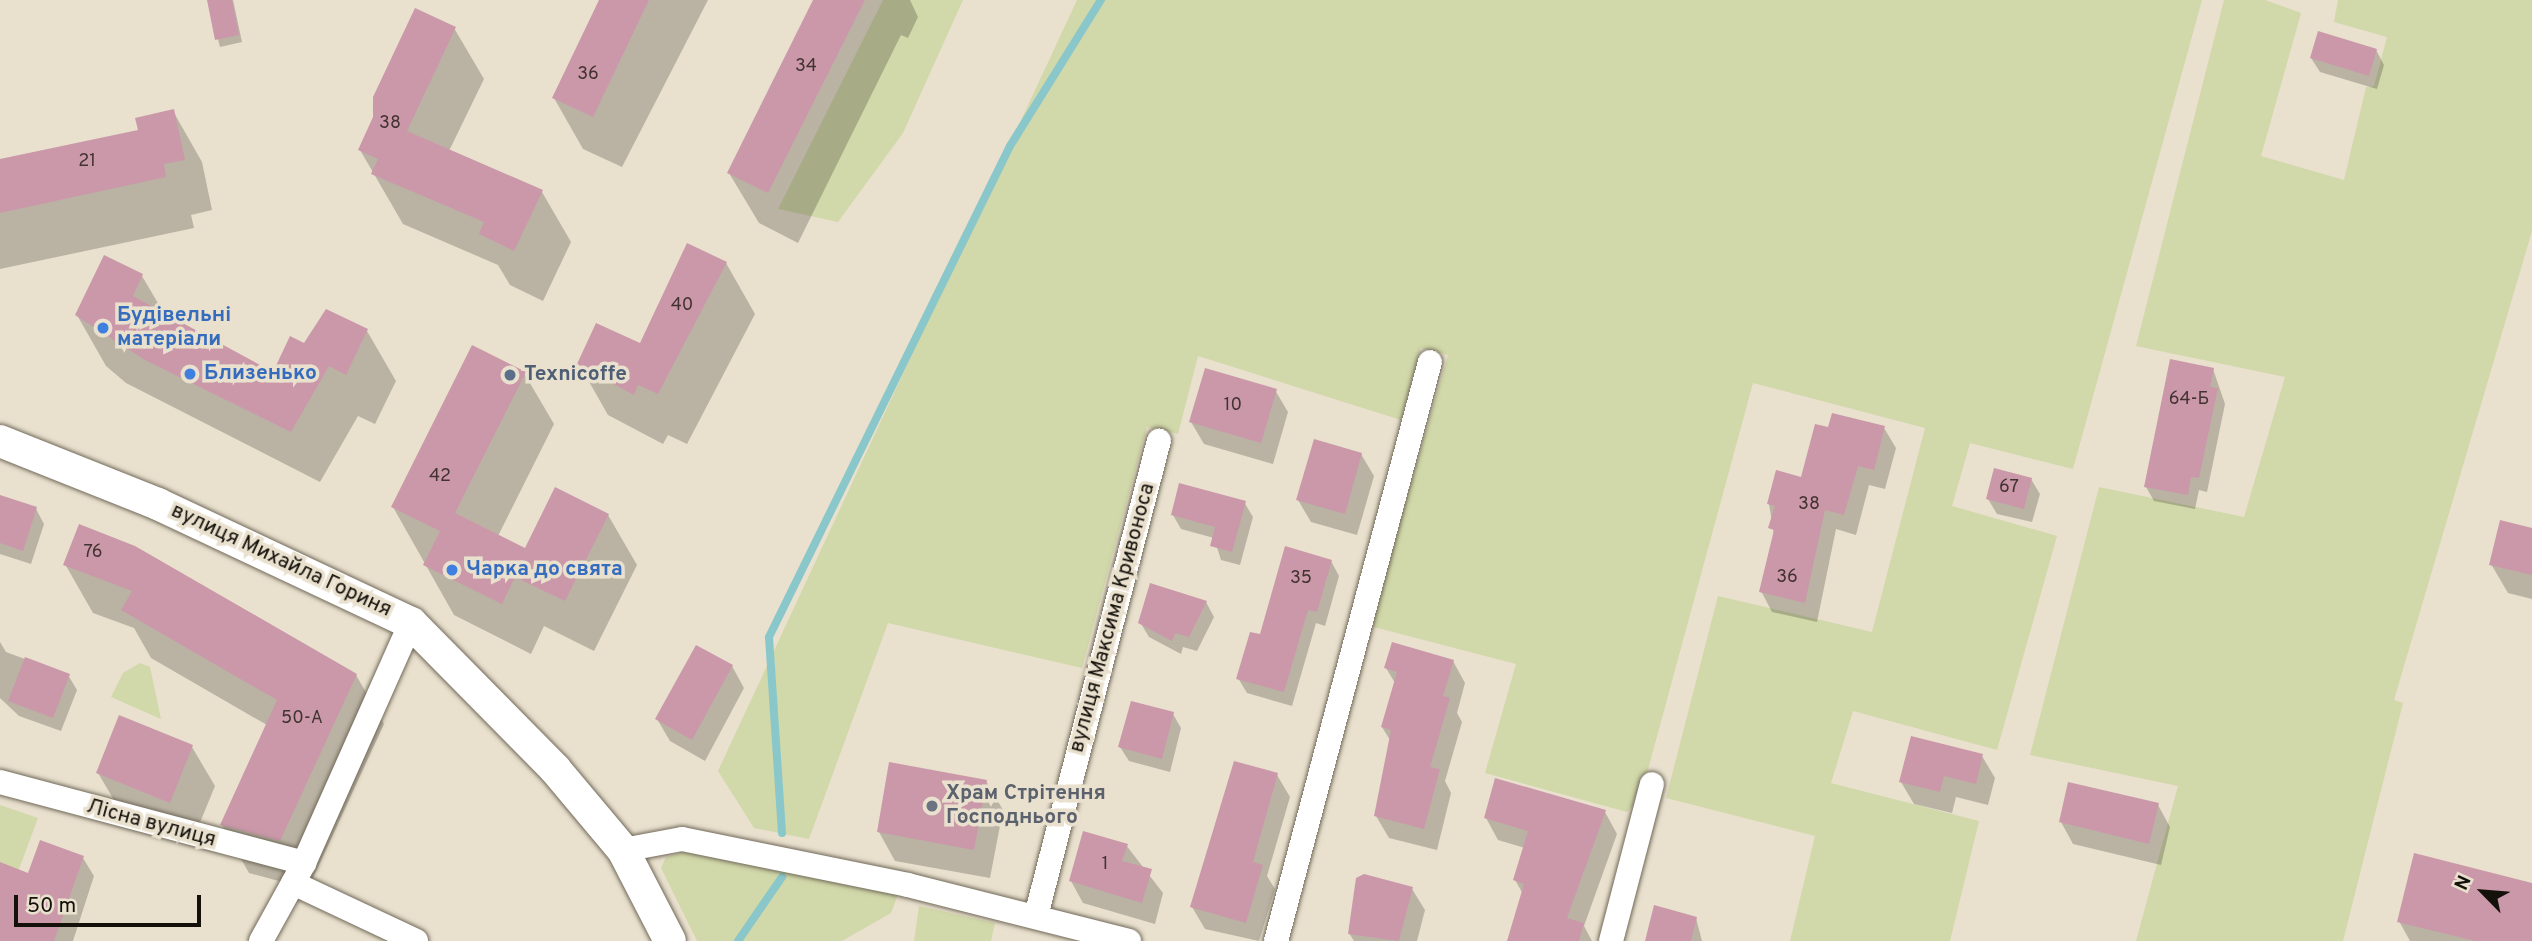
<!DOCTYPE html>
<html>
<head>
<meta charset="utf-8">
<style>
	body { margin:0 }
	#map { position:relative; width:2532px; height:941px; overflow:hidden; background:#e9e0ce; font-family:Overpass,sans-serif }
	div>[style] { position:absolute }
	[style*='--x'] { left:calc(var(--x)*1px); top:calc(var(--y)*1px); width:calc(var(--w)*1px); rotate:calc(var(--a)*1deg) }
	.green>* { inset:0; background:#d1d8a9 }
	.shadow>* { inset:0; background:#0003 }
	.stream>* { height:8px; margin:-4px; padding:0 4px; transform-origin:4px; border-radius:4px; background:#89c7ca }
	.building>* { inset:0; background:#ca98a9 }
	.roads { filter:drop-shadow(0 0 2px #716959) drop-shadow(0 0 2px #716959) }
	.minor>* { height:24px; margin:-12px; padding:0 12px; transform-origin:12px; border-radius:12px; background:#fff }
	.major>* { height:32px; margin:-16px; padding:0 16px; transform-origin:16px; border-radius:16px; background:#fff }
	.dots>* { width:19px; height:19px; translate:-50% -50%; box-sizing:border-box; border:4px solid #e9e0ce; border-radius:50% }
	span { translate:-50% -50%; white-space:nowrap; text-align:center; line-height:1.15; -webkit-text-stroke:7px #e9e0ce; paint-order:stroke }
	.number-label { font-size:18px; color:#423332 }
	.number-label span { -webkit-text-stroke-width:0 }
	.shop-label { font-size:21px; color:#366cbe; font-weight:700 }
	.left { translate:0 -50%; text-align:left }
	.service-label { font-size:21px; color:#4e5e75; font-weight:700 }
	.street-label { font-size:21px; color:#14110b }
	.worship-label { font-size:21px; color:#5b616d; font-weight:700 }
	.north { position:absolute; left:2448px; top:857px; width:70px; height:70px; -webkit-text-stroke:5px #e9e0ce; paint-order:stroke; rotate:295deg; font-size:19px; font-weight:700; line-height:28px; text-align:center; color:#14110b }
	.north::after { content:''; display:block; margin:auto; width:24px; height:32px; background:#14110b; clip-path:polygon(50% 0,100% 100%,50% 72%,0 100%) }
	.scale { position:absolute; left:14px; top:895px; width:187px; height:32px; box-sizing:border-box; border:4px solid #14110b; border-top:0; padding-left:9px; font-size:21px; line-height:24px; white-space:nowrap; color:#14110b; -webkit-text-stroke:5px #e9e0ce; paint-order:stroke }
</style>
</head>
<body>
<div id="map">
	<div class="green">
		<i style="clip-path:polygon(883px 0,963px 0,903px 133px,838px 222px,778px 209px)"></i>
		<i style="clip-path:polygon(1077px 0,2202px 0,2073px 469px,1970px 443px,1952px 506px,2057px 536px,1997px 750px,1853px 711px,1831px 783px,1979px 821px,1950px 941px,1790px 941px,1815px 836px,1666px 798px,1718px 596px,1872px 632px,1925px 428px,1753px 383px,1640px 799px,1627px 812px,1485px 773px,1516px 664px,1370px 626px,1448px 355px,1421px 348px,1401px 420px,1198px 356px,1178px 434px,1147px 427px,1082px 668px,888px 623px,809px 839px,754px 828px,718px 771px)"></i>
		<i style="clip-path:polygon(2224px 0,2265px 0,2301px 13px,2261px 156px,2344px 180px,2366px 87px,2374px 86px,2387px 37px,2334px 22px,2338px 0,2532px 0,2532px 231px,2394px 700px,2403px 703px,2343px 941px,2136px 941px,2178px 786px,2030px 755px,2099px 487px,2244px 517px,2285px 377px,2136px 346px)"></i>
		<i style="clip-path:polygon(140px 663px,150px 667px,161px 719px,111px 697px,123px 673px)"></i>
		<i style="clip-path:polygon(0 805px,38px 818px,0 920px)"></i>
		<i style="clip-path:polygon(684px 852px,898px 894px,891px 913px,842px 941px,697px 941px,661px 868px,666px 857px)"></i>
		<i style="clip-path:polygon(919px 906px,995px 923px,991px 941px,914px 941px)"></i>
	</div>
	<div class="shadow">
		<i style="clip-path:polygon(208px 0,233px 0,242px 42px,220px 47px)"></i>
		<i style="clip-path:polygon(601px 0,708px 0,622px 167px,583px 149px,554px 98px)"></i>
		<i style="clip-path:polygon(815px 0,910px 0,918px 17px,908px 38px,901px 35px,798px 243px,759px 223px,729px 173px)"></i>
		<i style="clip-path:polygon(454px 28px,484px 79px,449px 151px,542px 192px,571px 242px,543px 301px,510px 285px,498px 265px,403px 224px,360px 150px)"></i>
		<i style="clip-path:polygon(2376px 50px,2384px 65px,2377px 89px,2320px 72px,2311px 58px)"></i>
		<i style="clip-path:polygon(173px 111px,202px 162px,212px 210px,191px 215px,194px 228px,0 269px,0 161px,140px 131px)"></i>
		<i style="clip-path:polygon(726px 263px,755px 314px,687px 444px,668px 435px,663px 444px,608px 415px,579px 364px,640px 346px)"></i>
		<i style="clip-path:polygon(142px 276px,165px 315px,273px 375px,304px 345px,367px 331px,396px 381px,375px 424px,358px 416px,320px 482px,126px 383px,106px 366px,77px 315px)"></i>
		<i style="clip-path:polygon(2213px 369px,2225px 404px,2207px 492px,2199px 490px,2195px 509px,2154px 501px,2146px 487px)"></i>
		<i style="clip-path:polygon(524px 373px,554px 424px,498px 536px,526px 550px,608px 515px,637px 565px,594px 651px,544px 626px,531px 654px,454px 615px,393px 507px)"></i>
		<i style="clip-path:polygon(1275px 390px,1288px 412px,1273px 464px,1204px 444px,1191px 422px)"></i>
		<i style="clip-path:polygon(1884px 428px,1896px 448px,1885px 489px,1869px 485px,1856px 535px,1836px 529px,1817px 622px,1772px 612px,1761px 591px,1774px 535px,1769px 504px,1802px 479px,1829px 429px)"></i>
		<i style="clip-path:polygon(1361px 454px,1374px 476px,1357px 535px,1311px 522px,1298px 500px)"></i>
		<i style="clip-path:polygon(2031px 479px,2040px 494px,2032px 522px,1997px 514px,1988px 499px)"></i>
		<i style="clip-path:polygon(0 497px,36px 509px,44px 524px,31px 564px,0 554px)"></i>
		<i style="clip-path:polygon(1244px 502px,1253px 517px,1240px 565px,1221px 560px,1214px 538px,1181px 529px,1173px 515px)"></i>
		<i style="clip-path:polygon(2532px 530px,2532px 599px,2508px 593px,2491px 564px)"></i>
		<i style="clip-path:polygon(1331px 561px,1339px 576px,1325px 626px,1316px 623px,1292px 706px,1247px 693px,1238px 678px,1261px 637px)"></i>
		<i style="clip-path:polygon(65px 564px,356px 675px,384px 724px,308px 889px,249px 873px,222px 825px,267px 725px,151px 658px,134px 628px,93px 613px)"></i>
		<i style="clip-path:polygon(1206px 602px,1214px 617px,1197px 651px,1183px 647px,1181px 654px,1149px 637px,1140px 622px)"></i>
		<i style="clip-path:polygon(0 642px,6px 652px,68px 675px,77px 690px,61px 731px,19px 716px,0 698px)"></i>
		<i style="clip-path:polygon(1453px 661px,1465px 683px,1457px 713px,1462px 722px,1445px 781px,1451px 793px,1437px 850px,1389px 838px,1376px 816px,1390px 740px,1382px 727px,1395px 683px,1386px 668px)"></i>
		<i style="clip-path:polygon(732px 666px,744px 688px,705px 761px,670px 741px,657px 719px)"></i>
		<i style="clip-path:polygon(1173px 714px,1181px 728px,1170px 772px,1129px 761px,1120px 747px)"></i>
		<i style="clip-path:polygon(192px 747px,215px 786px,192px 842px,121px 812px,98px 773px)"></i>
		<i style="clip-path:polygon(1982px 756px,1995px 778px,1988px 805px,1956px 797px,1952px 813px,1914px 804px,1901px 782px)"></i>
		<i style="clip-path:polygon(1277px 775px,1290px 797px,1267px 876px,1275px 889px,1259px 941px,1205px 929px,1192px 907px)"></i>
		<i style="clip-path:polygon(986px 781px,1003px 810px,990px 878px,895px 861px,879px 832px)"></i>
		<i style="clip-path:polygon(2158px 805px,2170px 827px,2161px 865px,2073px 844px,2061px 822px)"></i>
		<i style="clip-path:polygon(1605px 812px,1617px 834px,1584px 926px,1592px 941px,1509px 941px,1523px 894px,1515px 880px,1525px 848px,1498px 840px,1486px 818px)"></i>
		<i style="clip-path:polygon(1126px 845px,1163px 893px,1155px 924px,1083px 903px,1071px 881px)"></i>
		<i style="clip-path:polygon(83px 858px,94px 876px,73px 941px,5px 941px,0 864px,29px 875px)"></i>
		<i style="clip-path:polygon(2532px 884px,2532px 941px,2410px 941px,2399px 921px)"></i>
		<i style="clip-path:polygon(1412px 889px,1425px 910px,1417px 941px,1354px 941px,1349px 933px)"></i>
		<i style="clip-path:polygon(1696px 918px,1702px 941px,1650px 941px)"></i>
	</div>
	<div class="stream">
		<i style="--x:782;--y:833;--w:196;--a:-93.8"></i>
		<i style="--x:769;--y:637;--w:547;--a:-63.86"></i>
		<i style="--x:1010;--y:146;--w:172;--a:-58.1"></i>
		<i style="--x:738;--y:941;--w:78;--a:-55.5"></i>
	</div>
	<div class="building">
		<i style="clip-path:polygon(207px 0,232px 0,239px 35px,215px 40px)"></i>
		<i style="clip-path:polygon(599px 0,649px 0,593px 117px,552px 98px)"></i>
		<i style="clip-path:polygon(813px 0,865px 0,768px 193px,727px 173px)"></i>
		<i style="clip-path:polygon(415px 8px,456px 27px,407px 131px,543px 190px,514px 251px,479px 234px,484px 222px,371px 174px,378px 159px,358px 150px,373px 117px,373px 97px)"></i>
		<i style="clip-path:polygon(2318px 31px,2377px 49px,2369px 76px,2310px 58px)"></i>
		<i style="clip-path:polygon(174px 109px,185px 160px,164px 164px,166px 177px,0 213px,0 159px,138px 130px,135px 118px)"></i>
		<i style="clip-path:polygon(687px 243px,727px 262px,658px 394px,638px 385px,634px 395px,577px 364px,596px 323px,640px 343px)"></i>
		<i style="clip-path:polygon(104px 255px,143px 274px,133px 296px,273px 372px,290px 336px,304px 343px,326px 309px,368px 329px,346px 375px,329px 366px,291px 432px,145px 360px,75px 315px)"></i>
		<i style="clip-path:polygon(472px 345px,526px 372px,455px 513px,525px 548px,555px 487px,609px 514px,565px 601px,515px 577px,502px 604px,423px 565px,440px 531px,391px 507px)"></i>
		<i style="clip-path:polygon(2170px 359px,2214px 368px,2210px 387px,2218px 388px,2199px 478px,2191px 477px,2188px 495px,2144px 487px)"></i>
		<i style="clip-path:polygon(1205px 368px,1277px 389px,1261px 443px,1189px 422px)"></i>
		<i style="clip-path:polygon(1832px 413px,1885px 426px,1874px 470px,1858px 466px,1844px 515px,1825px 510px,1805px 603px,1759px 592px,1774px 530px,1768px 528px,1775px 506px,1767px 504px,1776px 470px,1801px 477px,1815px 424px,1828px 427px)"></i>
		<i style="clip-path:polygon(1314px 439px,1362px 453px,1345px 514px,1296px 500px)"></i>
		<i style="clip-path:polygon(1994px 468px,2032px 478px,2024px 509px,1986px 499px)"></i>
		<i style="clip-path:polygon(1179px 483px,1246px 501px,1232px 552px,1210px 546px,1215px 527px,1171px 515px)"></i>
		<i style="clip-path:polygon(0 495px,37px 507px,23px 551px,0 543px)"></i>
		<i style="clip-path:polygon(2500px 520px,2532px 528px,2532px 575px,2489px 565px)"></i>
		<i style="clip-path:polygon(79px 524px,135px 546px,357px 674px,280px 841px,220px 825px,277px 700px,121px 610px,132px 591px,63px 565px)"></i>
		<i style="clip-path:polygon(1285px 546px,1332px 560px,1317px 612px,1308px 610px,1284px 692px,1236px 679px,1250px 632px,1260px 634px)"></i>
		<i style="clip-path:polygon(1150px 583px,1207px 601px,1189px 637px,1175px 633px,1172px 641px,1138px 623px)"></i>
		<i style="clip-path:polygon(1392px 642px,1454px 660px,1443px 696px,1450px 698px,1430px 767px,1440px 769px,1424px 829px,1374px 816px,1391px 730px,1381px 727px,1397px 672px,1384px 668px)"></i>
		<i style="clip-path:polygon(696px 645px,733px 665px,692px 740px,655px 719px)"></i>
		<i style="clip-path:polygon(25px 657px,70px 674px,53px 718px,8px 701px)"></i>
		<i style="clip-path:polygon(1131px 701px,1174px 712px,1162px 759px,1118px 747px)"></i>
		<i style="clip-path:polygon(119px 715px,193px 745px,170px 803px,96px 773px)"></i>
		<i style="clip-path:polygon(1911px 736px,1983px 754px,1976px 784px,1944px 776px,1940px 792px,1899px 782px)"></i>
		<i style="clip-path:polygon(1234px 761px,1278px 773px,1253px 862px,1263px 865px,1246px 923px,1190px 907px)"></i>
		<i style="clip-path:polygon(889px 762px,987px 780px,974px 850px,877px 832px)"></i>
		<i style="clip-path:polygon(1495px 778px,1606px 810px,1567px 918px,1584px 923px,1579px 941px,1507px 941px,1524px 884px,1513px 880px,1528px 831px,1484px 818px)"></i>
		<i style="clip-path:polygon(2068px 782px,2159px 803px,2149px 844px,2059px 822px)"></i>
		<i style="clip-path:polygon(1083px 831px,1128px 844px,1122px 861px,1152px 869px,1142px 903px,1069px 881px)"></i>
		<i style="clip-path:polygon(40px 840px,84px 856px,54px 941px,0 941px,0 862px,28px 873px)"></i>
		<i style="clip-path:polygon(2414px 853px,2532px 883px,2532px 941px,2475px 941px,2397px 922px)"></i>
		<i style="clip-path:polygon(1364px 874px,1413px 887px,1399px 941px,1348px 934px,1356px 878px)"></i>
		<i style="clip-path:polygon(1654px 905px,1697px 917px,1691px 941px,1645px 941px)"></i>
	</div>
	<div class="roads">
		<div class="minor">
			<i style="--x:0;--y:782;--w:315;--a:14.9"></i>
			<i style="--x:623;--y:850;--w:60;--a:-10.6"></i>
			<i style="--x:682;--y:839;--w:231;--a:11.5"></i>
			<i style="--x:908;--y:885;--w:228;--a:14.2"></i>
			<i style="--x:293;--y:883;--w:136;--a:25.2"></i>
			<i style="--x:1036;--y:916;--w:491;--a:-75.5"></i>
			<i style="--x:261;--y:941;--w:89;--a:-61.1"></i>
			<i style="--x:304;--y:863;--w:263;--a:-66"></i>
			<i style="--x:1276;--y:941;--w:599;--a:-75.11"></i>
			<i style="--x:1611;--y:941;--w:162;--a:-75.4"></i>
		</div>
		<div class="major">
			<i style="--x:0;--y:441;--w:170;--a:21.7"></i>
			<i style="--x:158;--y:504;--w:280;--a:25.2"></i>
			<i style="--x:411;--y:623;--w:205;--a:45.4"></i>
			<i style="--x:555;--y:769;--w:106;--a:50"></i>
			<i style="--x:623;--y:850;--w:102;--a:62.7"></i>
		</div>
	</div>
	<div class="dots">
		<i style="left:103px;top:328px;background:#3f7fe0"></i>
		<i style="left:190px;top:374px;background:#3f7fe0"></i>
		<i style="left:510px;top:375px;background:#5c6f8a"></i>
		<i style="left:452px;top:570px;background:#3f7fe0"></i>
		<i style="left:932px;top:806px;background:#6b7280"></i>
	</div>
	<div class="number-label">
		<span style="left:806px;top:67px">34</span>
		<span style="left:588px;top:75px">36</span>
		<span style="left:390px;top:124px">38</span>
		<span style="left:87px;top:162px">21</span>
		<span style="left:682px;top:306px">40</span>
		<span style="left:2189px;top:400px">64-Б</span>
		<span style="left:1233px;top:406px">10</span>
		<span style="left:440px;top:477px">42</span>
		<span style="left:2009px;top:488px">67</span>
		<span style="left:1809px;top:505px">38</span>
		<span style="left:93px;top:553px">76</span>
		<span style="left:1787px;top:578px">36</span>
		<span style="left:1301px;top:579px">35</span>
		<span style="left:302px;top:719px">50-А</span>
		<span style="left:1105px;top:865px">1</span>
	</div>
	<div class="shop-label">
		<span class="left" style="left:117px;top:328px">Будівельні<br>матеріали</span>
		<span class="left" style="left:204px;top:374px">Близенько</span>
		<span class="left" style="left:466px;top:570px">Чарка до свята</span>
	</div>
	<div class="service-label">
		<span class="left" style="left:524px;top:375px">Texnicoffe</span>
	</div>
	<div class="street-label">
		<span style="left:281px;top:561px;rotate:25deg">вулиця Михайла Гориня</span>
		<span style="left:1113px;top:618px;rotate:-75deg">вулиця Максима Кривоноса</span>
		<span style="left:151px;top:824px;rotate:15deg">Лісна вулиця</span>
	</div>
	<div class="worship-label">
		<span class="left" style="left:946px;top:806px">Храм Стрітення<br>Господнього</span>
	</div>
	<div class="north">N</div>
	<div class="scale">50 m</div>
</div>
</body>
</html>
